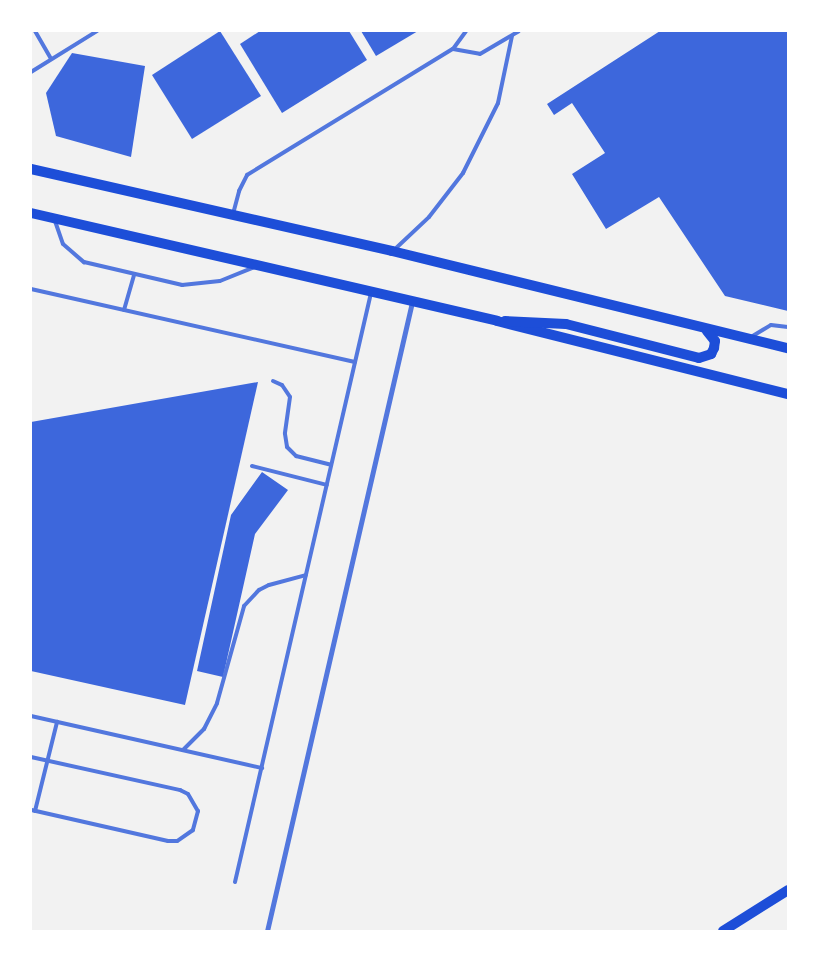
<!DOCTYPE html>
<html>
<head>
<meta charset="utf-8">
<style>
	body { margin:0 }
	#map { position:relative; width:819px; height:962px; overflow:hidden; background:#f2f2f2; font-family:Figtree,sans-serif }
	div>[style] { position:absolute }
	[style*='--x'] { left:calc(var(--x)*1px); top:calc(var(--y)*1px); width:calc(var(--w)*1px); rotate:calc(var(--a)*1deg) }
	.building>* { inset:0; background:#3d67dc }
	.service>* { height:4px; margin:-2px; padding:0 2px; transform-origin:2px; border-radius:2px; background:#5277de }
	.minor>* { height:5px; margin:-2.5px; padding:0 2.5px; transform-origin:2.5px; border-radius:2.5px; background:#5277de }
	.secondary>* { height:10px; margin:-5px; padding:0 5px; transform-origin:5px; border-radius:5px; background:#1d4ed8 }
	span { translate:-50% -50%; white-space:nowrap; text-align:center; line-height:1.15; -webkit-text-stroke:4.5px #fff; paint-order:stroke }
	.frame { position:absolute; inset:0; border:32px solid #fff; pointer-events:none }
</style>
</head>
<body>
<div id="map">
	<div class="building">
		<i style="clip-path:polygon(220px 31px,261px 96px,192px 139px,152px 75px)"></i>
		<i style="clip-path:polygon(260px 31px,349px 31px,367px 60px,282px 113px,240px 44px)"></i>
		<i style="clip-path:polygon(361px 31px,418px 31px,376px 56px)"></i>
		<i style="clip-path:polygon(660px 31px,788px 31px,788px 311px,725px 296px,659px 197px,606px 229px,572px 174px,605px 153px,572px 103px,554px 115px,547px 104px)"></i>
		<i style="clip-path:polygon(72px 53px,145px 66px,131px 157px,56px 136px,46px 93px)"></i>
		<i style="clip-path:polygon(258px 382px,185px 705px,31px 671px,31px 422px)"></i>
		<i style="clip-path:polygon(262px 472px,288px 490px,255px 534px,223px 677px,197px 671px,231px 515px)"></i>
	</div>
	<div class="service">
		<i style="--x:35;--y:31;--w:32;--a:60"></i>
		<i style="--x:453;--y:49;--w:27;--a:10"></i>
		<i style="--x:480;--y:54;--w:45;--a:-30.5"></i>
		<i style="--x:31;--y:72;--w:78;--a:-31.8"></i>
		<i style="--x:233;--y:214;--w:24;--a:-75"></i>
		<i style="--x:239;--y:191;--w:18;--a:-63"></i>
		<i style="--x:247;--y:175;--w:241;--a:-31.5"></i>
		<i style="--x:453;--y:49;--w:22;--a:-54"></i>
		<i style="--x:55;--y:221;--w:24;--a:71"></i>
		<i style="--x:63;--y:244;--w:28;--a:41"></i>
		<i style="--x:84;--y:262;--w:101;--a:13.2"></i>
		<i style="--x:182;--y:285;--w:38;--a:-6"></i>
		<i style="--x:220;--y:281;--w:37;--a:-22"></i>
		<i style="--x:394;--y:250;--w:48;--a:-43.3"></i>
		<i style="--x:429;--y:217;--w:56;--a:-52.3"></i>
		<i style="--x:463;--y:173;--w:78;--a:-63.4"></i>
		<i style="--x:498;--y:103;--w:68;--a:-78.2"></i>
		<i style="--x:31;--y:289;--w:332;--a:12.7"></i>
		<i style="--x:124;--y:310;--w:37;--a:-74"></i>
		<i style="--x:751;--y:337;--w:23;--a:-31"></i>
		<i style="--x:771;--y:325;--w:17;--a:7"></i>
		<i style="--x:273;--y:381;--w:10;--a:24"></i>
		<i style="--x:282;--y:385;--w:14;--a:56"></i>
		<i style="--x:290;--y:397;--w:37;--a:98"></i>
		<i style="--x:285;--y:434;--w:13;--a:81"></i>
		<i style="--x:287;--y:447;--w:13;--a:45"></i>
		<i style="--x:296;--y:456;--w:36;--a:14"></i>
		<i style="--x:252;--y:466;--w:77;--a:14.2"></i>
		<i style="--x:31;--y:716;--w:237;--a:12.7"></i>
		<i style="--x:183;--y:750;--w:30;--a:-45"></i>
		<i style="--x:204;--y:729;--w:29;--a:-63"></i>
		<i style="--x:217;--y:703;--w:101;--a:-74.4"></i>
		<i style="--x:244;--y:606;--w:22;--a:-47"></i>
		<i style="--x:259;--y:590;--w:11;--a:-27"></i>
		<i style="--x:269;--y:585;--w:38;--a:-15"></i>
		<i style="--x:31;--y:757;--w:153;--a:12.5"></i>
		<i style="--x:180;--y:790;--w:9;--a:27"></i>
		<i style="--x:188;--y:794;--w:20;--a:60"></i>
		<i style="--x:198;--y:811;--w:20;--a:105"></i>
		<i style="--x:193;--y:830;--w:19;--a:145"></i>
		<i style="--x:177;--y:841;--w:9;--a:180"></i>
		<i style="--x:168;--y:841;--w:140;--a:-167.2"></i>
		<i style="--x:35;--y:811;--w:92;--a:-76.1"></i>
		<i style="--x:235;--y:882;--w:604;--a:-77"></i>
	</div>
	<div class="minor">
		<i style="--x:267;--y:931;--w:645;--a:-77.02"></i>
	</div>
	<div class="secondary">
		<i style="--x:31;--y:169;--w:370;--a:12.8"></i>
		<i style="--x:392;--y:251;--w:408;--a:13.8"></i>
		<i style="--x:31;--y:213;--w:478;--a:13"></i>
		<i style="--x:497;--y:321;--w:300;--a:14.1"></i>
		<i style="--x:505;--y:321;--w:61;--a:2.8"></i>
		<i style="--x:566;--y:324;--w:137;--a:14.3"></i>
		<i style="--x:699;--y:358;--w:13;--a:-18"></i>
		<i style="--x:711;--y:354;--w:7;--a:-63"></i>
		<i style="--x:714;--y:348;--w:7;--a:-82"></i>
		<i style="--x:715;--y:341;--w:13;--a:-129"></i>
		<i style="--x:723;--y:931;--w:77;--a:-32.2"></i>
	</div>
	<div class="frame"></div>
</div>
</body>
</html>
